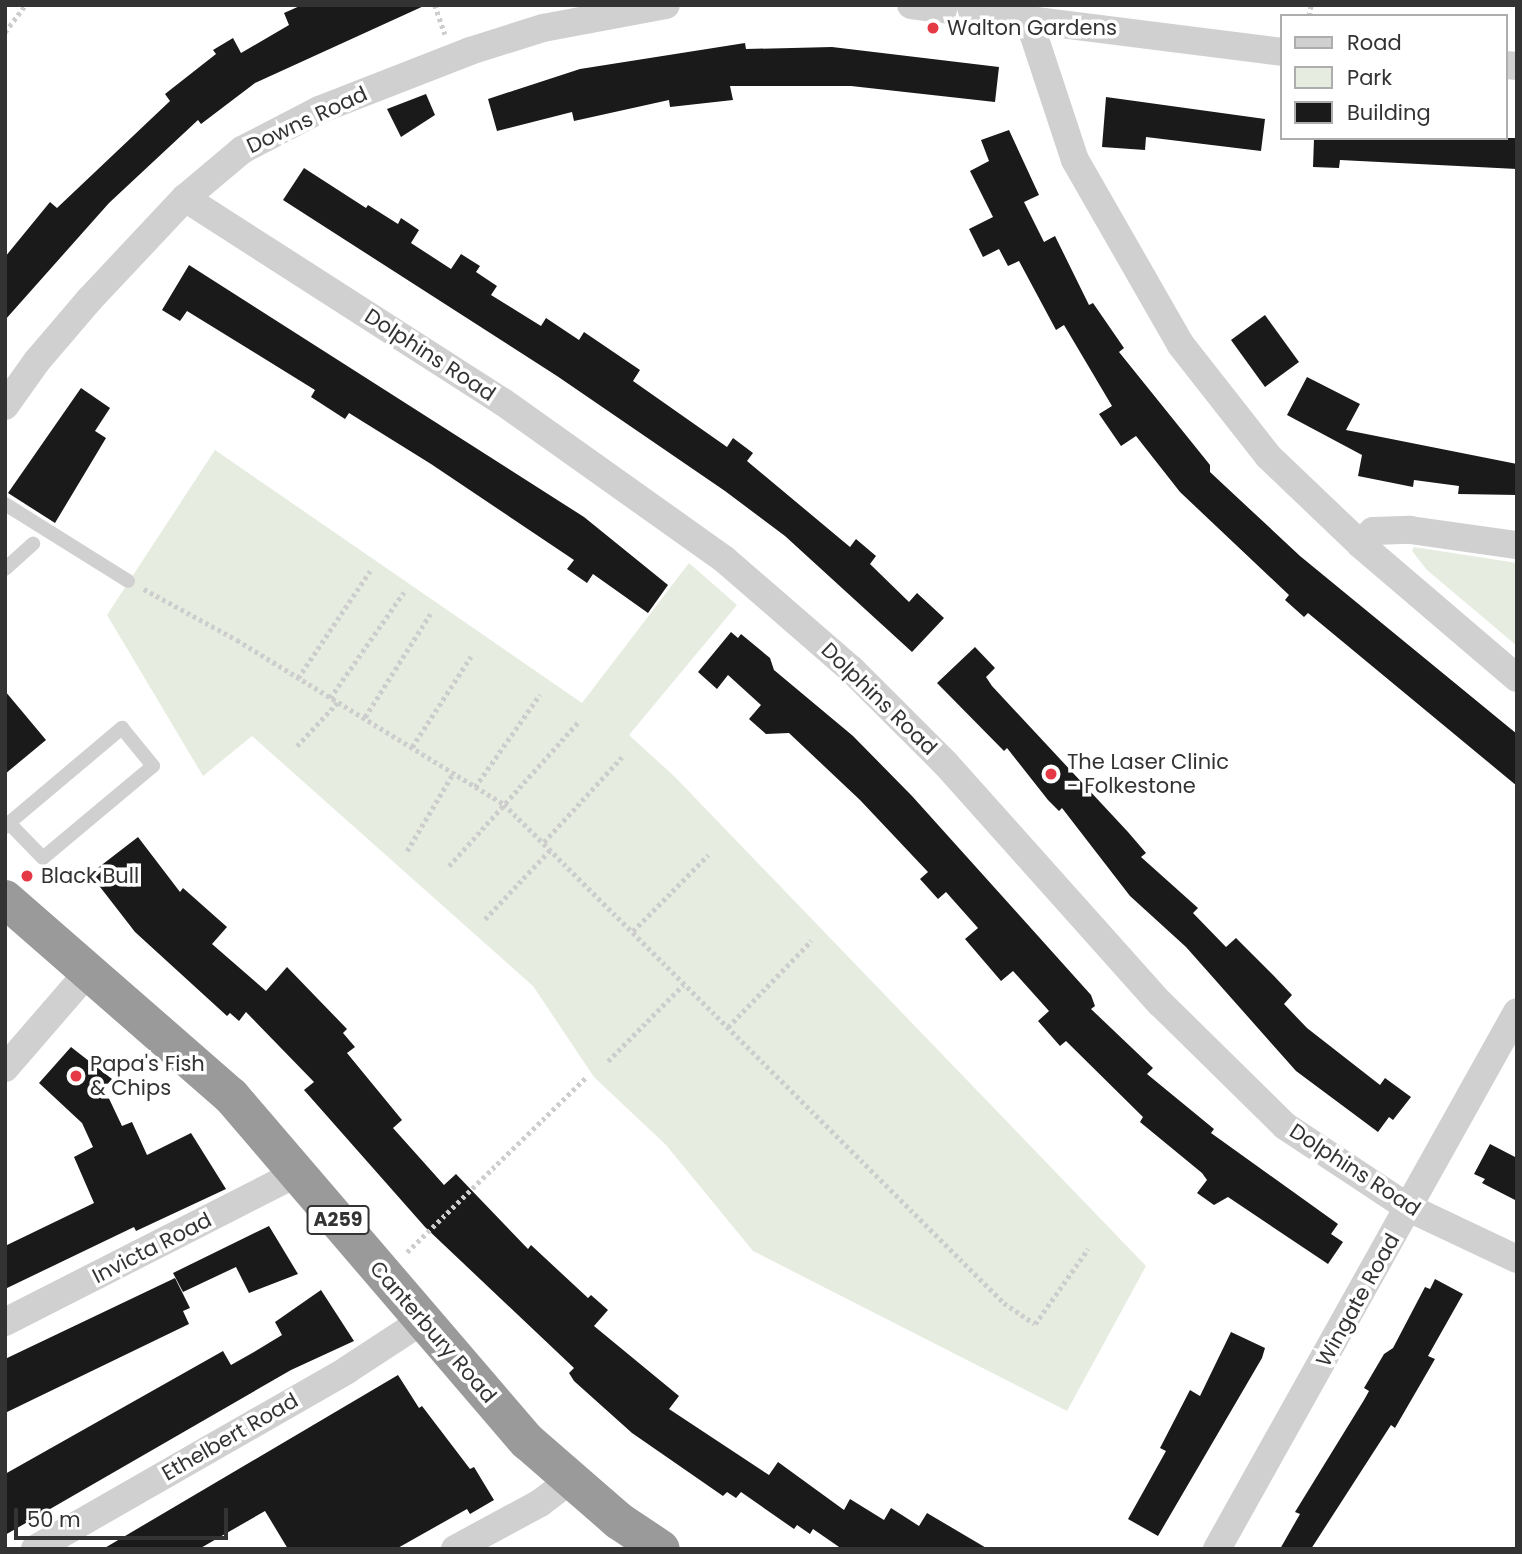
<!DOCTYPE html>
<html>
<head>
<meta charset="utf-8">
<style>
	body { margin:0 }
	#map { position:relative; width:1522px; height:1554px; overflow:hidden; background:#fff; font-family:Poppins,sans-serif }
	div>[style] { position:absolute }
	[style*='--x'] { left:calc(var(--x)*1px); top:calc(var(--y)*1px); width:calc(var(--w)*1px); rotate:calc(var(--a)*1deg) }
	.green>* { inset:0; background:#e6ecdf }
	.building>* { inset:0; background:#1a1a1a }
	.path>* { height:4.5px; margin-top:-2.25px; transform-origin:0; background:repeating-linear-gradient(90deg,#cdcdcd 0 3.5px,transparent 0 7px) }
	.lane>* { height:14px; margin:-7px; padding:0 7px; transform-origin:7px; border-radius:7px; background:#d0d0d0 }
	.street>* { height:28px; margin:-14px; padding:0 14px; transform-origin:14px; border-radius:14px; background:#d0d0d0 }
	.highway>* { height:38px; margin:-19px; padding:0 19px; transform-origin:19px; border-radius:19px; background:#9a9a9a }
	.dots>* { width:19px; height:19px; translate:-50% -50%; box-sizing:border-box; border:4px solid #fff; border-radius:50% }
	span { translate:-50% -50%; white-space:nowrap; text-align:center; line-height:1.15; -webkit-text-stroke:7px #fff; paint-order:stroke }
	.shield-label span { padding:2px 5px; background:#fff; border:2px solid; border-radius:5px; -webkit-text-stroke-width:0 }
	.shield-label { font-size:19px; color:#333; font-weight:700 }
	.poi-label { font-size:21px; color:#333 }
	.left { translate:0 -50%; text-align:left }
	.street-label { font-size:21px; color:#333 }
	.frame { position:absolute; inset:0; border:7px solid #333; pointer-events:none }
	.legend { position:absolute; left:1280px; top:14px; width:228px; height:126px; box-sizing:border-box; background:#fff; border:2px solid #adadad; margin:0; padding:9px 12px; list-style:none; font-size:21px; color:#333 }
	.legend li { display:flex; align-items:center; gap:14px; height:35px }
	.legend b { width:35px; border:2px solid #adadad }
	.scale { position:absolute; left:14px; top:1508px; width:214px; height:32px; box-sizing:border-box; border:4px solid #333; border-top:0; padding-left:9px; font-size:21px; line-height:24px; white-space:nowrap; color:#333; -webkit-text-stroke:5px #fff; paint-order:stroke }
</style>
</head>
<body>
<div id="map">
	<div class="green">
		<i style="clip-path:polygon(215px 450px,582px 703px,689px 563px,737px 605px,629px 735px,675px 777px,1146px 1266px,1067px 1411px,753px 1251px,666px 1145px,594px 1077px,533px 986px,252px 736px,203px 776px,107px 615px)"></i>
		<i style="clip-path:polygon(1414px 547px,1517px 563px,1517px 646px,1427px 570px,1412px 551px)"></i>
	</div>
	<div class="building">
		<i style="clip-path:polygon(302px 5px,426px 5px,255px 83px,201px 124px,198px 120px,109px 203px,5px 320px,5px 257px,50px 202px,57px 208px,170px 101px,165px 94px,216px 54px,213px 50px,233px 38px,241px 53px,289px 25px,284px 13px)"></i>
		<i style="clip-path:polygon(745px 43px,746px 49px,832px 47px,999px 67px,995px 102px,851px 86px,730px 86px,733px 100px,670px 107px,669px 100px,574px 121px,572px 112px,497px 131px,488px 99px,580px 69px)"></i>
		<i style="clip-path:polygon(426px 94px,435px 115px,401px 137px,387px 109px)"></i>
		<i style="clip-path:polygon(1106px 97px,1265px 119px,1261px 151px,1146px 137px,1145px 150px,1102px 147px)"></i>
		<i style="clip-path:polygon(1009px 130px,1039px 195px,1024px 202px,1044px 242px,1055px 236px,1089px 305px,1093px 303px,1124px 348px,1119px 352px,1210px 465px,1210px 472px,1300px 556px,1517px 734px,1517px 786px,1308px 613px,1304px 617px,1285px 600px,1289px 595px,1180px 492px,1136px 436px,1121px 446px,1099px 414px,1112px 406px,1064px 325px,1056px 330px,1019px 261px,1008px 266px,999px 249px,983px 257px,969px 229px,993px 217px,970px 171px,989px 161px,981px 140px)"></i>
		<i style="clip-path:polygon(1314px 138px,1517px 138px,1517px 169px,1340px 160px,1339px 168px,1313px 167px)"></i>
		<i style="clip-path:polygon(304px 168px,366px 208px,368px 205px,398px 224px,401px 218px,419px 230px,411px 243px,451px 269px,461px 254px,480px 266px,476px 272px,497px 286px,491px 295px,541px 326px,546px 318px,579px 340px,584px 332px,640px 370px,633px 381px,727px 447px,733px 438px,753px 453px,747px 461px,850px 547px,856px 539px,876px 556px,870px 564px,909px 602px,917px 593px,944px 618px,912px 652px,785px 536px,725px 491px,557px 376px,283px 200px)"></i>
		<i style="clip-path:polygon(189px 265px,584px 517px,668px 585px,648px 613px,593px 574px,587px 583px,567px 569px,574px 560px,431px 464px,349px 413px,345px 419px,311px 397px,315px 390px,187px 311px,180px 321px,162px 310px)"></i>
		<i style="clip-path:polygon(1265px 315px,1299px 362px,1265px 387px,1231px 340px)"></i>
		<i style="clip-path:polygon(1307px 377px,1360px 404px,1346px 430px,1517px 464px,1517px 495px,1458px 494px,1459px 486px,1414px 480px,1413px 487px,1358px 476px,1362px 455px,1287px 415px)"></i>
		<i style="clip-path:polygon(81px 388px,110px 408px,95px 431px,106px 438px,55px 523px,8px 493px)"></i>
		<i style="clip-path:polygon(731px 632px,738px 638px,741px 634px,770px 658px,774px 670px,853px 736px,912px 796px,1091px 995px,1095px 1006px,1091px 1009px,1153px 1068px,1147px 1074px,1214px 1129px,1211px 1133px,1338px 1224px,1331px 1234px,1343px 1242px,1328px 1264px,1228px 1197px,1214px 1205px,1197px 1193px,1207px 1180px,1202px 1173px,1140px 1122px,1143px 1117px,1066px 1041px,1060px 1046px,1038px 1021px,1049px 1011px,1013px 971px,1001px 981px,965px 939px,978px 928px,946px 892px,938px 899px,920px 879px,928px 872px,860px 800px,789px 733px,766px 734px,749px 719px,761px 705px,728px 675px,717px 689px,698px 672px)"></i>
		<i style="clip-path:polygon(975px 647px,995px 668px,986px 677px,992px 686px,1128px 832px,1146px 853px,1141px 857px,1198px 908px,1193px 913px,1226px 947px,1236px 938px,1274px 976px,1292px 995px,1284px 1004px,1307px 1028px,1380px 1085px,1385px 1078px,1411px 1097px,1393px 1120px,1389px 1117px,1378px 1132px,1296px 1071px,1186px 947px,1130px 896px,1062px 808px,1059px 811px,1048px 800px,1007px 748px,1004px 751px,937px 683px)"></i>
		<i style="clip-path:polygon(5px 691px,46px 740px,5px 774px)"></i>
		<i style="clip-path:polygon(138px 837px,180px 892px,183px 888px,227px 927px,212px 944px,266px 991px,287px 967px,347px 1029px,343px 1033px,355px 1047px,347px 1053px,402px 1120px,393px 1128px,444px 1185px,456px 1174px,528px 1249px,531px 1245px,588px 1298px,591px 1295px,608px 1310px,594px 1326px,679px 1396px,669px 1409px,769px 1475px,778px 1462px,844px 1510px,850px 1499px,884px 1520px,891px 1508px,919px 1526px,927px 1513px,988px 1549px,842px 1549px,813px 1529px,810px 1534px,797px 1525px,794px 1529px,741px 1492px,736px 1498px,727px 1492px,723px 1496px,632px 1433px,574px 1381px,569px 1373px,574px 1368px,425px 1227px,304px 1090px,314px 1082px,246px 1012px,239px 1021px,230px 1013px,227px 1016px,135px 932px,90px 874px)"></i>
		<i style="clip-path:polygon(71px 1047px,112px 1079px,104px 1088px,122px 1126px,132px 1122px,147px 1155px,191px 1133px,226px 1189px,136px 1231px,134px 1227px,5px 1289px,5px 1246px,94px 1203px,74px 1157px,93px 1147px,82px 1123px,39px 1083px)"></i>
		<i style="clip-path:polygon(1490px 1144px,1517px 1158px,1517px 1201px,1482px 1183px,1485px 1179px,1474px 1174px)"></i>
		<i style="clip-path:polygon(269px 1226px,298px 1274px,249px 1293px,236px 1267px,183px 1292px,173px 1273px)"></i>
		<i style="clip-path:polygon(175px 1278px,190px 1308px,183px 1311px,189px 1324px,5px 1413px,5px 1359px)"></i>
		<i style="clip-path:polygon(1435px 1279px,1463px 1294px,1428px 1356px,1435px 1359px,1395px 1428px,1391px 1425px,1311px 1549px,1280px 1549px,1300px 1514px,1295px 1512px,1364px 1400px,1369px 1391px,1364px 1388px,1384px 1354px,1393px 1348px,1425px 1287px,1430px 1289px)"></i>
		<i style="clip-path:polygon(321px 1290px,354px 1341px,291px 1370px,5px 1535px,5px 1474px,223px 1351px,231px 1365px,254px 1352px,282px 1335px,275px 1322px)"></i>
		<i style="clip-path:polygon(1231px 1332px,1265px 1348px,1262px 1358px,1158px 1536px,1128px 1519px,1166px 1451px,1160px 1448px,1190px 1390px,1200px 1396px)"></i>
		<i style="clip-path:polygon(398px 1375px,419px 1408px,422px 1406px,470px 1469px,474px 1467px,494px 1500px,470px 1514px,467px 1509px,396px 1549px,288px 1549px,265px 1511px,199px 1549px,103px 1549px)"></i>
	</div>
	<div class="path">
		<i style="--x:435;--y:5;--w:31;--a:71"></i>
		<i style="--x:1309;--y:16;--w:11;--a:-80"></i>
		<i style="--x:5;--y:32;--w:34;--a:-53"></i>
		<i style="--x:144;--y:589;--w:106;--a:28.7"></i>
		<i style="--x:237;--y:640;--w:313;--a:31.6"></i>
		<i style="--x:504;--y:804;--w:706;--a:44.94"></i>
		<i style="--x:1004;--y:1303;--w:37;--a:34"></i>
		<i style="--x:1035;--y:1324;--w:92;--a:-54.8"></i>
		<i style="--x:298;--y:678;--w:129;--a:-56.1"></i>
		<i style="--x:330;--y:698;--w:129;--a:-55.1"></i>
		<i style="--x:365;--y:717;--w:122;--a:-57.7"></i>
		<i style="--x:297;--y:746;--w:59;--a:-47.1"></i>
		<i style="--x:412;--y:747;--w:108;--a:-57"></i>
		<i style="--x:475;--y:787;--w:113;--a:-55"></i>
		<i style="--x:544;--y:842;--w:115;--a:-47.5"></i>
		<i style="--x:407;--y:851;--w:92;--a:-59.3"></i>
		<i style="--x:449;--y:866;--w:196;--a:-48.1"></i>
		<i style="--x:485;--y:919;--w:96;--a:-46.7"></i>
		<i style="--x:633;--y:931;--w:107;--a:-45.4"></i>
		<i style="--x:728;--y:1027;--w:120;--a:-46"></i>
		<i style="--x:608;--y:1061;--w:107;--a:-45.4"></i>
		<i style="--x:407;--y:1252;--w:249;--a:-44.3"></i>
	</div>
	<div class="lane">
		<i style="--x:5;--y:504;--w:145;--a:32"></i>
		<i style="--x:5;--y:569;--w:38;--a:-42"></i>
		<i style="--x:5;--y:827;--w:6;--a:-45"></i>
		<i style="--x:9;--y:823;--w:148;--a:-40.1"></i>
		<i style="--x:122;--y:728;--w:49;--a:50.8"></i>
		<i style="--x:153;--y:766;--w:143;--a:140.1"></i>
		<i style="--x:43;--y:858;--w:49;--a:-134.2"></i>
	</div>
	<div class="street">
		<i style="--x:911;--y:5;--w:374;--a:7.2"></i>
		<i style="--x:1029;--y:21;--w:146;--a:71.7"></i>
		<i style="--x:1075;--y:160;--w:213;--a:60.2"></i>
		<i style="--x:1181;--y:345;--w:141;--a:51.9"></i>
		<i style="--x:1268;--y:456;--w:127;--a:43.7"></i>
		<i style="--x:1360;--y:544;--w:206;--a:40.5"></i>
		<i style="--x:1506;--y:65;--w:11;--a:5"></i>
		<i style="--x:185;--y:198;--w:378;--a:32.7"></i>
		<i style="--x:503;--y:402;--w:272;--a:35.4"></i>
		<i style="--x:725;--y:560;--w:167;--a:40.9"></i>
		<i style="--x:851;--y:669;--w:134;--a:45"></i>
		<i style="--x:946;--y:764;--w:321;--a:48.2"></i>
		<i style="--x:1160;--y:1003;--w:175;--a:44.5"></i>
		<i style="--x:1285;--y:1126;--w:149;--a:33.5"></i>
		<i style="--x:1409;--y:1208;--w:119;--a:25.3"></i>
		<i style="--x:5;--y:406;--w:55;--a:-54.6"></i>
		<i style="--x:37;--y:361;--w:82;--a:-49.5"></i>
		<i style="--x:90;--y:299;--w:139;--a:-46.8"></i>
		<i style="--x:185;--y:198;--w:75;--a:-40.1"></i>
		<i style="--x:242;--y:150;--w:87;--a:-27.5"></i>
		<i style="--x:319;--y:110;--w:162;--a:-21.3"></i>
		<i style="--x:470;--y:51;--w:77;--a:-17.5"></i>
		<i style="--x:543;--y:28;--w:125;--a:-10.6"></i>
		<i style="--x:1360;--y:544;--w:18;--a:-45"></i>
		<i style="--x:1373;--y:531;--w:37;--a:-2"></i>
		<i style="--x:1410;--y:530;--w:108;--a:8"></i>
		<i style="--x:5;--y:1068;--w:128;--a:-49.1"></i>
		<i style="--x:5;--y:1322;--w:328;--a:-27"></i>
		<i style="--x:35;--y:1549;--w:360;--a:-29.8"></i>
		<i style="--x:347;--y:1370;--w:90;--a:-33.2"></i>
		<i style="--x:455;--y:1549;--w:97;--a:-28.4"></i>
		<i style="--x:540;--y:1503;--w:38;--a:-37"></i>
		<i style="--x:1217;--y:1549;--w:615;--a:-60.81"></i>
	</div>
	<div class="highway">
		<i style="--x:5;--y:899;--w:300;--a:41.1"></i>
		<i style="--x:231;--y:1096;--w:455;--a:49.4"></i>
		<i style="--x:527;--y:1441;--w:122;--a:41"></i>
		<i style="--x:619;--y:1521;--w:50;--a:33.7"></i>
	</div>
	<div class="dots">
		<i style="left:933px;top:28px;background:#e63946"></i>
		<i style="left:1051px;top:774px;background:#e63946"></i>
		<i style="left:27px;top:876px;background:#e63946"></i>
		<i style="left:76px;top:1076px;background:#e63946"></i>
	</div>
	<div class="shield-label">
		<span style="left:338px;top:1220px">A259</span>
	</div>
	<div class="poi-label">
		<span class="left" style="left:947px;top:28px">Walton Gardens</span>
		<span class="left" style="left:1067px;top:774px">The Laser Clinic<br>- Folkestone</span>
		<span class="left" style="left:41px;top:876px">Black Bull</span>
		<span class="left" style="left:90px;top:1076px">Papa's Fish<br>&amp; Chips</span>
	</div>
	<div class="street-label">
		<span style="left:307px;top:120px;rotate:-25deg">Downs Road</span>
		<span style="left:430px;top:355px;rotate:33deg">Dolphins Road</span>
		<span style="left:879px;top:699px;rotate:44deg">Dolphins Road</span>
		<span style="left:1355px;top:1170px;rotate:33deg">Dolphins Road</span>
		<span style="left:152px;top:1248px;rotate:-27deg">Invicta Road</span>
		<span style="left:1358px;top:1300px;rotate:-61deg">Wingate Road</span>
		<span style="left:433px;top:1332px;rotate:49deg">Canterbury Road</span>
		<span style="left:230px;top:1437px;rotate:-30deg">Ethelbert Road</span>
	</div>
	<div class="frame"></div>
	<ul class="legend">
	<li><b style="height:9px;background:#d0d0d0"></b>Road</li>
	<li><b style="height:19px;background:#e6ecdf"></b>Park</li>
	<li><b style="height:19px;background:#1a1a1a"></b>Building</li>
	</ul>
	<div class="scale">50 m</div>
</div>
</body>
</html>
